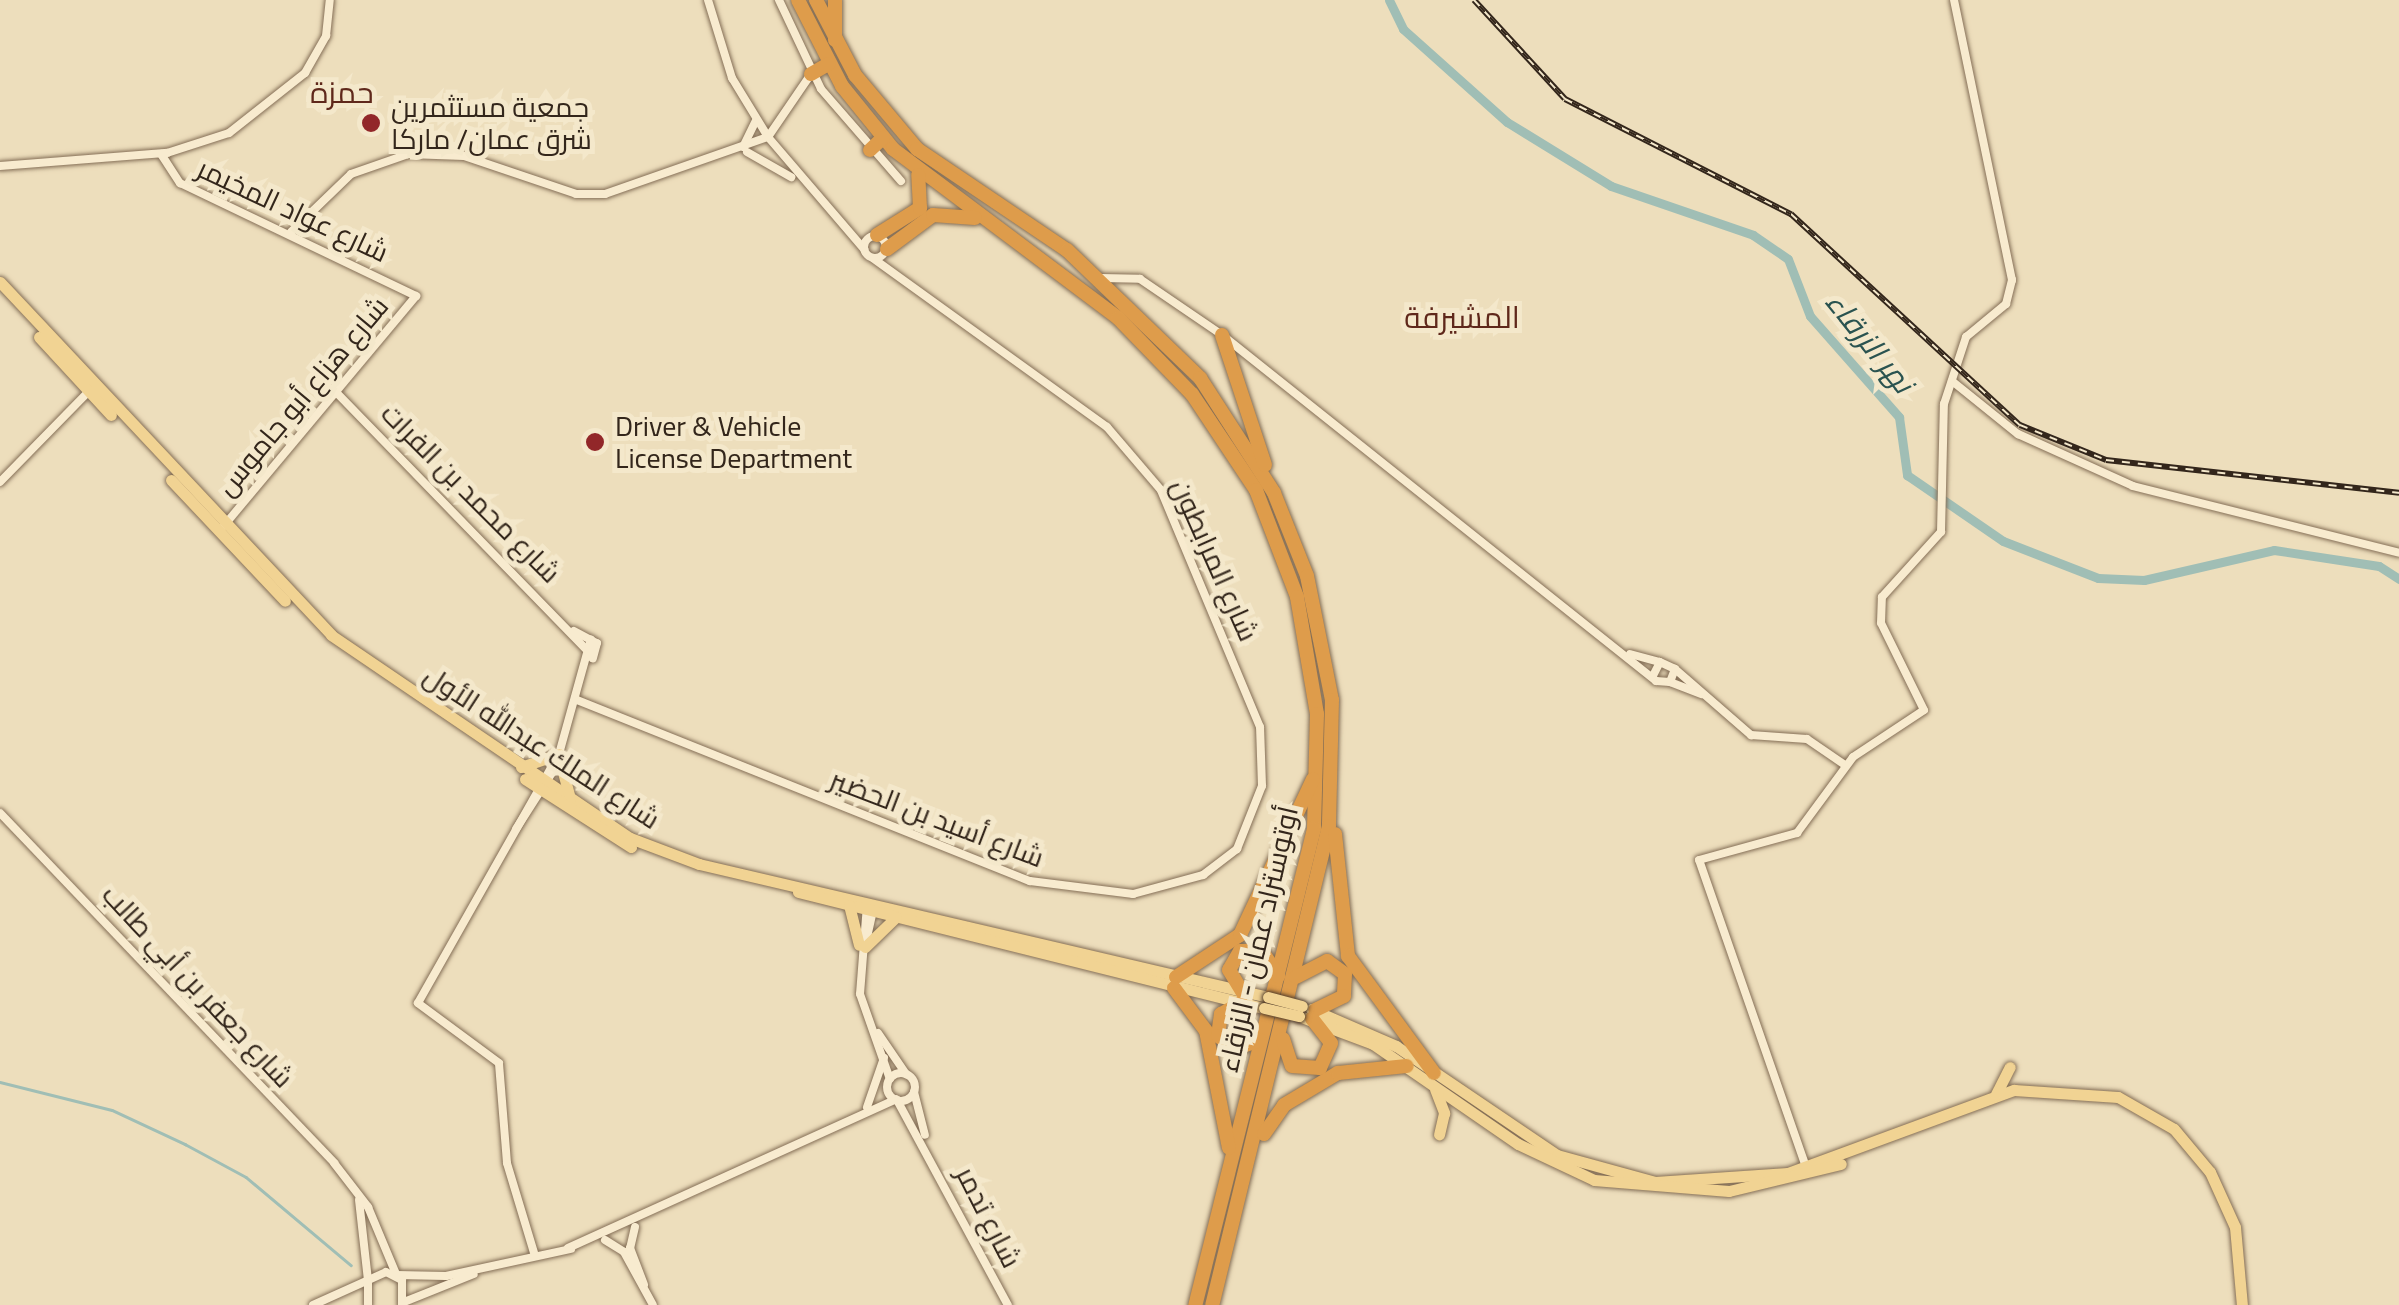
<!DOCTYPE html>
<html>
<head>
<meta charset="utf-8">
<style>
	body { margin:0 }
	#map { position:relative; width:2399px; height:1305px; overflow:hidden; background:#eddebc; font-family:Georgia,Cairo,serif }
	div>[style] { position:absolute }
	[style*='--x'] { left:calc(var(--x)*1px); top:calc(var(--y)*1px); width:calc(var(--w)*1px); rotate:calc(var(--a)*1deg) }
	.stream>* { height:2.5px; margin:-1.25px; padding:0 1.25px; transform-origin:1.25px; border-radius:1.25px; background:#a0beb5 }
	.river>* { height:9px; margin:-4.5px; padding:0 4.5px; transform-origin:4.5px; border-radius:4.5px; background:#a0beb5 }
	.roads { filter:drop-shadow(0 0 2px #846e56) drop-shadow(0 0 2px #846e56) }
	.minor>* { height:8px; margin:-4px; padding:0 4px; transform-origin:4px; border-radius:4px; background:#f8ebcf }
	.minor>.ring { margin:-4px; padding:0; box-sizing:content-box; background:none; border:8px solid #f8ebcf; border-radius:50% }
	.major>* { height:11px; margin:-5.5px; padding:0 5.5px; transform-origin:5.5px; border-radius:5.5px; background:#f1d393 }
	.highway>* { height:14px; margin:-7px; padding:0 7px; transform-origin:7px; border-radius:7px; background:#de9c4b }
	.rail>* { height:6px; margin-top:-3px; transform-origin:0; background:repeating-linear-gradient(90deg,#f4e8cb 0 8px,#33261b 0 16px); box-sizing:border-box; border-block:2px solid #33261b }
	.bridges { filter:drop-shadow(0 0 2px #513c2b) drop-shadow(0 0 2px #513c2b) }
	.major-bridge>* { height:11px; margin:-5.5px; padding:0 5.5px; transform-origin:5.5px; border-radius:5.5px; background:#f1d393 }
	.dots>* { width:28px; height:28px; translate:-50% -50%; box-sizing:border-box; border:5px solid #f4e8cb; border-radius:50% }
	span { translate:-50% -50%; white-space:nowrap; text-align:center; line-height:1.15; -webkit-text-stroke:10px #f4e8cb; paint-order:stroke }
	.poi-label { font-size:28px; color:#33261b }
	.left { translate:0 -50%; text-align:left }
	.street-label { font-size:28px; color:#33261b }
	.neighbourhood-label { font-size:30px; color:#5f281b }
	.water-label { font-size:30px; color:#2a5350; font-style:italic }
</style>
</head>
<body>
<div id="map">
	<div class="stream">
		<i style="--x:0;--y:1082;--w:115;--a:14"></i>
		<i style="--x:112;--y:1110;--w:81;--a:25"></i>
		<i style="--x:185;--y:1144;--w:69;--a:28.4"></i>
		<i style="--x:246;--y:1177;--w:137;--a:40"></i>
	</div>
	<div class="river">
		<i style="--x:1389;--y:0;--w:32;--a:64"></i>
		<i style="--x:1403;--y:29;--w:140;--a:41.8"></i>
		<i style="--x:1507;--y:122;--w:122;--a:31.6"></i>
		<i style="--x:1611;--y:186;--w:150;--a:19"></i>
		<i style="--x:1753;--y:235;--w:42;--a:34.4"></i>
		<i style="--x:1788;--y:259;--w:61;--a:68.9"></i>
		<i style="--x:1810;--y:316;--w:135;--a:48.6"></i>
		<i style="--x:1899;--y:417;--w:59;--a:82.1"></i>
		<i style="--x:1907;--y:475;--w:116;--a:34.5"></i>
		<i style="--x:2003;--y:541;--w:102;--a:21.3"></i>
		<i style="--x:2098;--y:578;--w:46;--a:2.5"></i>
		<i style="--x:2144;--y:580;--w:133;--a:-13"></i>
		<i style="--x:2274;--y:550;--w:106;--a:8.7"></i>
		<i style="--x:2379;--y:566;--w:24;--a:33"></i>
	</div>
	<div class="roads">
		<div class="minor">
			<i style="--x:708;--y:0;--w:82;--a:72.9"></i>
			<i style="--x:732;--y:78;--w:69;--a:58.6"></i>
			<i style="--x:768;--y:137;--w:148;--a:49.4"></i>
			<i style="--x:779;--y:0;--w:98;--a:64.7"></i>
			<i style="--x:821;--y:89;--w:122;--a:49"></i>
			<i style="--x:743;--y:147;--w:30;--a:-64"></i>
			<i style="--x:747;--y:152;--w:51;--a:29.6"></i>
			<i style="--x:161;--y:154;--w:35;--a:57"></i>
			<i style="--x:180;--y:183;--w:262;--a:25.6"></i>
			<i style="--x:416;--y:296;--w:300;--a:129.9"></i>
			<i style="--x:0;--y:166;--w:168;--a:-4.5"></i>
			<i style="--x:167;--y:153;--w:65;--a:-17.9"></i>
			<i style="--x:229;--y:133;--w:97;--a:-38.3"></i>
			<i style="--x:305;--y:73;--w:43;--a:-60.4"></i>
			<i style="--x:326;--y:36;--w:36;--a:-84"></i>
			<i style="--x:291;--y:232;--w:83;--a:-44"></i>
			<i style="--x:351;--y:174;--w:60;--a:-19.3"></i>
			<i style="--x:408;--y:154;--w:56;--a:2"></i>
			<i style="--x:464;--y:156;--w:118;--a:18.7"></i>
			<i style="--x:576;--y:194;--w:29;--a:0"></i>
			<i style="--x:605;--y:194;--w:173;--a:-19.3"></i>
			<i style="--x:768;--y:137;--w:76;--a:-55.7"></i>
			<i class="ring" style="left:864px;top:236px;width:14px;height:14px"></i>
			<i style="--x:1101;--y:278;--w:39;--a:1"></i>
			<i style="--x:1140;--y:279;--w:99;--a:34.3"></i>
			<i style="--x:1222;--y:335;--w:555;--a:38.56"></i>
			<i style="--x:1656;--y:681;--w:14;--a:4"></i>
			<i style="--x:1670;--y:682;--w:14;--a:-69"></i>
			<i style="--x:1675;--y:669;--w:17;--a:-155"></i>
			<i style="--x:1660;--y:662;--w:16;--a:117"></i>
			<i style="--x:1952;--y:381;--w:85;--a:38.8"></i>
			<i style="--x:2018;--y:434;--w:126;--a:24.3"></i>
			<i style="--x:2133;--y:486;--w:274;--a:14.1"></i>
			<i style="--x:333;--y:389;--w:367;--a:45.8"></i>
			<i style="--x:0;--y:482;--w:127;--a:-45.6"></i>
			<i style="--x:574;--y:631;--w:26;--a:28"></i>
			<i style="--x:597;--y:643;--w:16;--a:105"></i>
			<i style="--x:1630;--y:654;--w:30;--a:15"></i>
			<i style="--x:1675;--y:669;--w:101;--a:41"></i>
			<i style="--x:1751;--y:735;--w:56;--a:4.1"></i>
			<i style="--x:1807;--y:739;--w:46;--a:34.4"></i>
			<i style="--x:1670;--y:682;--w:34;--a:21"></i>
			<i style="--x:577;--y:700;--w:488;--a:21.8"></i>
			<i style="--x:1030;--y:881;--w:104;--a:7.2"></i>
			<i style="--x:1133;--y:894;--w:73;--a:-15.2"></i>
			<i style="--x:1203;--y:875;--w:43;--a:-37.4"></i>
			<i style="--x:1237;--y:849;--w:68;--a:-68.4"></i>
			<i style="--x:1262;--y:786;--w:59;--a:-91.9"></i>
			<i style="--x:1260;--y:727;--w:257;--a:-112.7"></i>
			<i style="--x:1161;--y:490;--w:83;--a:-130.6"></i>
			<i style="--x:1107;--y:427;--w:289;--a:-144.2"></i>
			<i style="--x:0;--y:813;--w:484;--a:46.3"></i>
			<i style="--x:334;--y:1163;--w:56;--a:52.3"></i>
			<i style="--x:368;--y:1207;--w:73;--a:67.3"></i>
			<i style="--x:516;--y:829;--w:76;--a:-57.4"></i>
			<i style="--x:867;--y:905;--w:89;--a:94.5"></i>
			<i style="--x:860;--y:994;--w:90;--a:70.6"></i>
			<i style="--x:865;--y:946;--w:41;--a:-77.3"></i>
			<i style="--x:878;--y:1033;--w:50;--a:55.7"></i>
			<i class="ring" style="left:887px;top:1073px;width:20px;height:20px"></i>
			<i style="--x:914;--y:1092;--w:44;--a:75.7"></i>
			<i style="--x:897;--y:1100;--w:233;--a:61.6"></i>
			<i style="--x:867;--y:1107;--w:52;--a:-70.9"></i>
			<i style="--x:1806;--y:1167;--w:325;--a:-109.2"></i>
			<i style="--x:1699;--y:860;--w:102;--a:-15.4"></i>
			<i style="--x:1797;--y:833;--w:94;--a:-53.6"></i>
			<i style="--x:1853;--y:757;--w:85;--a:-33.5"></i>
			<i style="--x:1924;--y:710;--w:97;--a:-116.3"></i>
			<i style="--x:1881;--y:623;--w:26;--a:-88"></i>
			<i style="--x:1882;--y:597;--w:88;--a:-47.8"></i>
			<i style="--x:1941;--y:532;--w:128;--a:-88.7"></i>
			<i style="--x:1944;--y:404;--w:71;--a:-71.8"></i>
			<i style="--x:1966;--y:337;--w:52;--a:-39.5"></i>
			<i style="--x:2006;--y:304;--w:25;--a:-76"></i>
			<i style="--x:2012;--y:280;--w:286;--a:-101.7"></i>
			<i style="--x:359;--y:1200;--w:81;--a:83.6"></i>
			<i style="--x:635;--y:1227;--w:22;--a:103"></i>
			<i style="--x:630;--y:1248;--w:39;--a:69"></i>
			<i style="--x:605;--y:1240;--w:22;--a:32"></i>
			<i style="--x:624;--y:1252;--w:60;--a:61.3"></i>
			<i style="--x:568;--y:1248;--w:360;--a:-24.4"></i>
			<i style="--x:535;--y:1256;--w:97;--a:-106.8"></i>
			<i style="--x:507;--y:1163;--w:100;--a:-94.6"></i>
			<i style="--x:499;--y:1063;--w:101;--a:-143.5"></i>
			<i style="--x:418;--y:1003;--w:286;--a:-60.5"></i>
			<i style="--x:559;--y:754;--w:119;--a:-74.5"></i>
			<i style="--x:397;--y:1275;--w:49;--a:1.2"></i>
			<i style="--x:446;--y:1276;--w:128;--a:-12.2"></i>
			<i style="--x:368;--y:1281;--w:24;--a:90"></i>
			<i style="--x:404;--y:1302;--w:75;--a:-21.8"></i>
			<i style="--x:313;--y:1305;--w:80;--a:-24.3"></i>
			<i style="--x:386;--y:1272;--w:18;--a:27"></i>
			<i style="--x:402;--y:1280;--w:25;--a:90"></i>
		</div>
		<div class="major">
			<i style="--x:0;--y:282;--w:484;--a:46.8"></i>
			<i style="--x:331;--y:635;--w:361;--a:34.2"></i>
			<i style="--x:630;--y:838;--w:74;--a:20.6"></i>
			<i style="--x:699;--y:864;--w:584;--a:13.16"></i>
			<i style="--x:39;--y:337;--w:106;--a:47.3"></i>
			<i style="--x:171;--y:480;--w:166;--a:46.7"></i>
			<i style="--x:560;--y:761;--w:39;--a:75"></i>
			<i style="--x:521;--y:767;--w:40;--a:-18.9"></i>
			<i style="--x:525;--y:779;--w:126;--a:32.7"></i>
			<i style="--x:798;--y:892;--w:480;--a:14"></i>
			<i style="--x:849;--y:905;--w:41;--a:76"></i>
			<i style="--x:865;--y:947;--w:43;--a:-44.1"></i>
			<i style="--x:1311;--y:1009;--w:93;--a:23.5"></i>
			<i style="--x:1396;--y:1046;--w:194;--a:34.1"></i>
			<i style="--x:1557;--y:1155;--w:102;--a:15.4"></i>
			<i style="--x:1655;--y:1182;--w:133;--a:-3.9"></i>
			<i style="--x:1788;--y:1173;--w:241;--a:-20.2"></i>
			<i style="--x:2014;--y:1090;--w:104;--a:3.9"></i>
			<i style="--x:2118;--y:1097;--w:64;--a:29.7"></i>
			<i style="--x:2174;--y:1129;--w:56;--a:50.1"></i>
			<i style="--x:2210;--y:1172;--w:60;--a:65.6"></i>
			<i style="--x:2235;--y:1227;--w:78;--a:84.9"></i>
			<i style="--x:1299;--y:1016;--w:79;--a:20.7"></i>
			<i style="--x:1373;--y:1044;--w:176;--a:34.6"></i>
			<i style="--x:1518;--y:1144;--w:84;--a:25.3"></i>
			<i style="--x:1594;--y:1180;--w:135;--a:4.7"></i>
			<i style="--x:1729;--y:1191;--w:115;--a:-13.6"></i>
			<i style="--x:1435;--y:1089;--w:26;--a:69"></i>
			<i style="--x:1444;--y:1113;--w:22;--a:103"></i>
			<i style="--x:1996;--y:1094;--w:30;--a:-63"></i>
		</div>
		<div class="highway">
			<i style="--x:798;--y:0;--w:97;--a:62.9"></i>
			<i style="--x:842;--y:86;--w:81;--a:51"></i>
			<i style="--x:893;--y:149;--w:281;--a:36.9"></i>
			<i style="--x:1118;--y:318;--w:106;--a:45.8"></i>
			<i style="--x:1192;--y:394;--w:115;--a:56.3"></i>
			<i style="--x:1256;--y:490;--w:115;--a:69"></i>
			<i style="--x:1297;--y:597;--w:119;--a:80.3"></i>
			<i style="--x:1317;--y:714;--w:115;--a:91.5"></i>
			<i style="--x:1314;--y:829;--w:491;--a:104"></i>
			<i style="--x:816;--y:0;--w:85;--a:62.5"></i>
			<i style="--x:855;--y:75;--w:97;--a:50"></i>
			<i style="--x:917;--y:149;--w:181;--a:34"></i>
			<i style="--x:1067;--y:250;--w:185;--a:43.9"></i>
			<i style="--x:1200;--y:378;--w:137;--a:57.2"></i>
			<i style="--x:1274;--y:493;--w:89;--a:68.3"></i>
			<i style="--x:1307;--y:576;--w:126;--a:78.6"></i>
			<i style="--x:1332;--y:700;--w:126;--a:91.4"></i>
			<i style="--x:1329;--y:826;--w:493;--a:103.7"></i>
			<i style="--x:835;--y:0;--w:40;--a:90"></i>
			<i style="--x:811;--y:74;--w:20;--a:-30"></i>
			<i style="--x:870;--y:150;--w:18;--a:-43"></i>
			<i style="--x:877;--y:235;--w:51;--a:-32.1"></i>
			<i style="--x:920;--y:208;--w:33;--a:-93"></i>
			<i style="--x:887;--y:249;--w:57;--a:-36.5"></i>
			<i style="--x:933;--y:215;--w:42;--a:4.1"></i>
			<i style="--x:1222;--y:335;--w:137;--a:71.7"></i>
			<i style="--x:1335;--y:834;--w:123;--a:83.9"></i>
			<i style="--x:1348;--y:956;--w:145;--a:53.7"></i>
			<i style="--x:1176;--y:977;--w:77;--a:-33.3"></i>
			<i style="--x:1240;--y:935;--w:172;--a:-64.9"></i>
			<i style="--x:1296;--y:977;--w:35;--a:-27"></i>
			<i style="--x:1327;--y:961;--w:22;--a:36"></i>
			<i style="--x:1345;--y:974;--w:22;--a:93"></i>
			<i style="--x:1344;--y:996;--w:32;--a:154"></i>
			<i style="--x:1174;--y:988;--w:54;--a:53.3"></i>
			<i style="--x:1206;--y:1031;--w:119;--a:78.9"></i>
			<i style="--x:1243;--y:993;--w:27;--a:-121"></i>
			<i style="--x:1229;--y:970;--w:22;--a:-60"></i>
			<i style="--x:1240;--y:951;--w:22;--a:0"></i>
			<i style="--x:1262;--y:951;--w:30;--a:57"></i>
			<i style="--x:1241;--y:1003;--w:23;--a:151"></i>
			<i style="--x:1221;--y:1014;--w:22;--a:98"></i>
			<i style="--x:1218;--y:1036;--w:22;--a:34"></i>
			<i style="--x:1236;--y:1048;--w:25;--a:-18"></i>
			<i style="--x:1283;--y:1039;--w:28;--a:72"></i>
			<i style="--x:1292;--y:1066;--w:28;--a:4"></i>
			<i style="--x:1320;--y:1068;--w:27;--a:-66"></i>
			<i style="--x:1331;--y:1043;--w:31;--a:-128"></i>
			<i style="--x:1264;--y:1134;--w:35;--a:-55"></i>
			<i style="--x:1284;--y:1105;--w:63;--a:-30.7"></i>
			<i style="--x:1338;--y:1073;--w:69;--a:-5.8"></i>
		</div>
	</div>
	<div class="rail">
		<i style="--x:1474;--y:0;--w:134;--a:47.4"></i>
		<i style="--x:1565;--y:99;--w:254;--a:27"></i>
		<i style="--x:1791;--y:214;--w:311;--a:42.7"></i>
		<i style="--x:2020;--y:425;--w:93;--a:22.1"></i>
		<i style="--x:2106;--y:460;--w:295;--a:6.4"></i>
	</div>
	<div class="bridges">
		<div class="major-bridge">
			<i style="--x:1268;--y:997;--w:35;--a:15"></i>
			<i style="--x:1264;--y:1008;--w:36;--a:13"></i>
		</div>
	</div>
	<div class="dots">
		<i style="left:371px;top:123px;background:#922729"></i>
		<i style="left:595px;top:442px;background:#922729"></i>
	</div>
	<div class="poi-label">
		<span class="left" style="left:391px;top:123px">جمعية مستثمرين<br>شرق عمان/ ماركا</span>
		<span class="left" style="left:615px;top:442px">Driver &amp; Vehicle<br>License Department</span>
	</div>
	<div class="street-label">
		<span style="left:293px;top:210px;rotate:25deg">شارع عواد المخيمر</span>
		<span style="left:302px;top:396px;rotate:-50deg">شارع هزاع أبو جاموس</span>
		<span style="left:471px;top:493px;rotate:45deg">شارع محمد بن الفرات</span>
		<span style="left:1215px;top:560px;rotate:66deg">شارع المرابطون</span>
		<span style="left:542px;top:747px;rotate:33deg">شارع الملك عبدالله الأول</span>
		<span style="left:937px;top:818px;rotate:21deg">شارع أسيد بن الحضير</span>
		<span style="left:1258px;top:939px;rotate:-77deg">أوتوستراد عمان - الزرقاء</span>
		<span style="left:198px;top:986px;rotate:47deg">شارع جعفر بن أبي طالب</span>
		<span style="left:989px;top:1217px;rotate:63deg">شارع تدمر</span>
	</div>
	<div class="neighbourhood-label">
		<span style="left:342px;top:92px">حمزة</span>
		<span style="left:1462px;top:317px">المشيرفة</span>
	</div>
	<div class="water-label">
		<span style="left:1870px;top:342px;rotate:51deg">نهر الزرقاء</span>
	</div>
</div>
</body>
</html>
